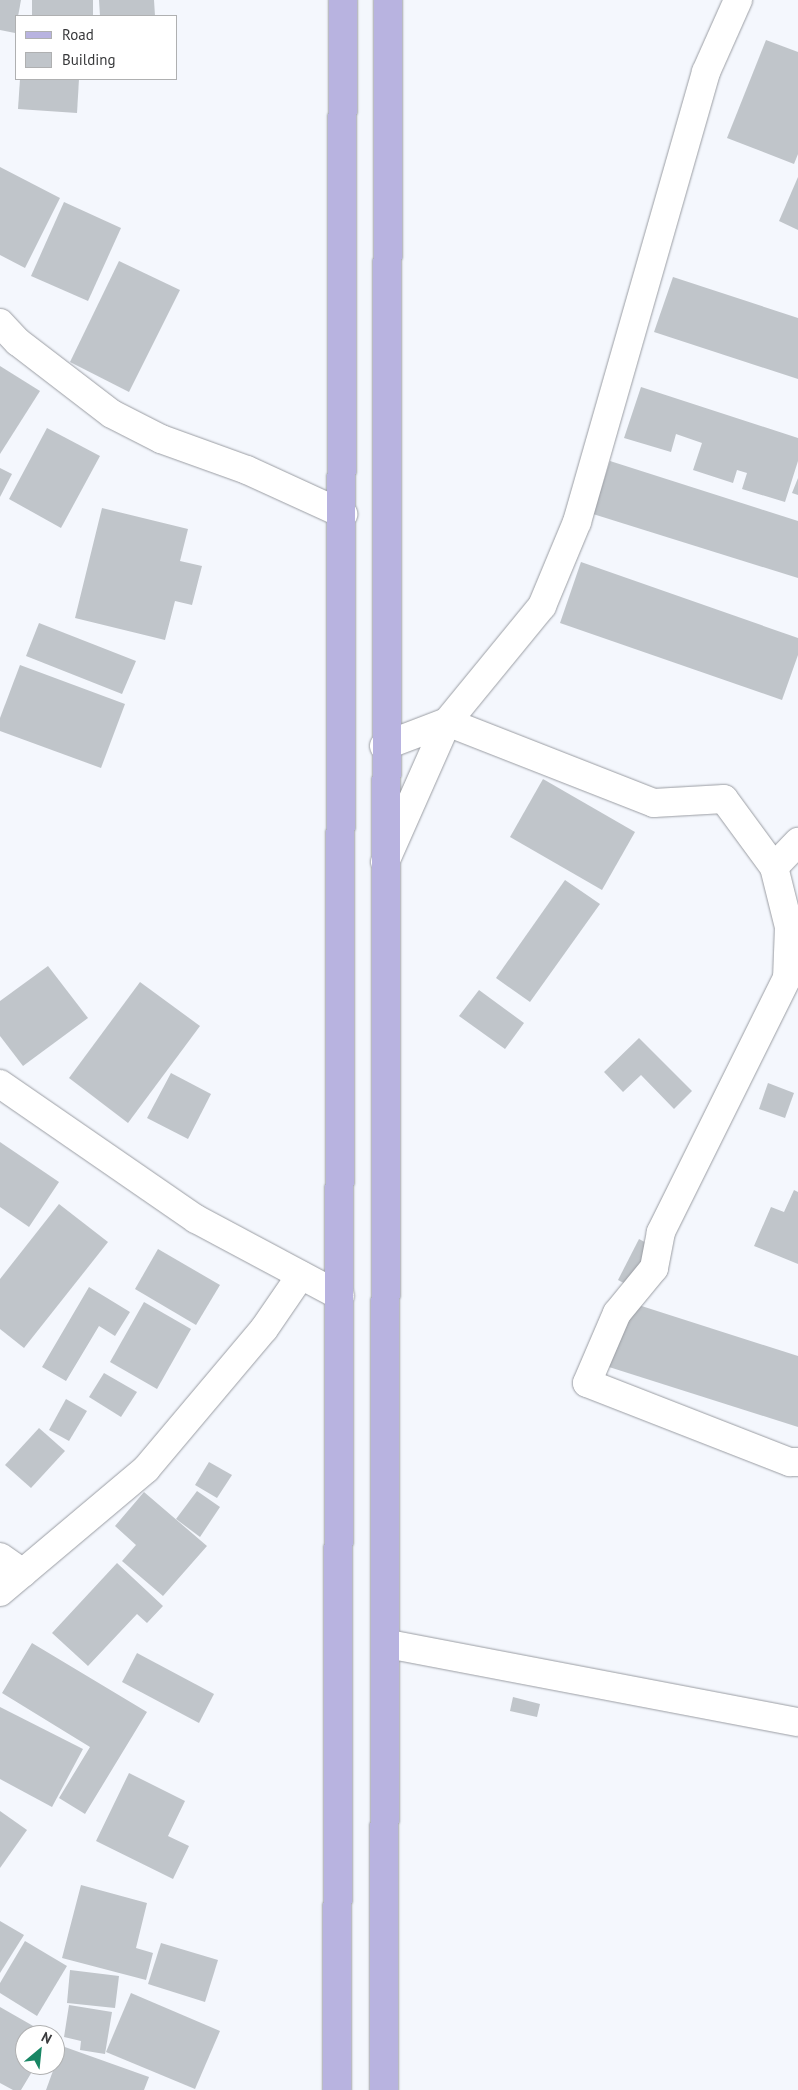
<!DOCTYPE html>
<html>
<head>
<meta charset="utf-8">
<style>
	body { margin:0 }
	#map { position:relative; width:798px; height:2090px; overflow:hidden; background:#f4f7fd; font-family:"PT Sans",sans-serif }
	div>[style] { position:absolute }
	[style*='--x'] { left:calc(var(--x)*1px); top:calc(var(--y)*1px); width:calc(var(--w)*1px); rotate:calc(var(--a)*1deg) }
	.building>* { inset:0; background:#c0c5ca }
	.roads { filter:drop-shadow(0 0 1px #9a9da3) drop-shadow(0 0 1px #9a9da3) }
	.minor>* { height:28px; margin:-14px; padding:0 14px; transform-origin:14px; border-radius:14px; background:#fff }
	.major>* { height:28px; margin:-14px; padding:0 14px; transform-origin:14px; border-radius:14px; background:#b8b3e0 }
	span { translate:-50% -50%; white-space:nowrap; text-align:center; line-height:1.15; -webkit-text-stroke:4px #fff; paint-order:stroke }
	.legend { position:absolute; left:15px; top:15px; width:162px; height:65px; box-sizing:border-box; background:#fff; border:1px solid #afb0b1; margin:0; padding:6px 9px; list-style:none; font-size:15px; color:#38393b }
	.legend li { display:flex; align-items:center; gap:10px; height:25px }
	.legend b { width:25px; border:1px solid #afb0b1 }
	.north { position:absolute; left:15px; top:2025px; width:50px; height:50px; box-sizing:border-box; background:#fff; border:1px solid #afb0b1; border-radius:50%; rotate:28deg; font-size:14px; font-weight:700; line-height:20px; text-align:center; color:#38393b }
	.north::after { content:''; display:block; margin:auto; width:18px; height:22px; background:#188664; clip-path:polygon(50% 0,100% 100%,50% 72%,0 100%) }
</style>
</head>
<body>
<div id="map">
	<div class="building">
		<i style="clip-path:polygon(0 0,21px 0,15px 33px,0 30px)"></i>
		<i style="clip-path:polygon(32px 0,93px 0,93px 16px,32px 16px)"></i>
		<i style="clip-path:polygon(99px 0,154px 0,155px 16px,100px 16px)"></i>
		<i style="clip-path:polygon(766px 40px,798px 52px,798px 154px,794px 164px,727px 138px)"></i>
		<i style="clip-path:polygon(20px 79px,79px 79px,77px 113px,18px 109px)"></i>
		<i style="clip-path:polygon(0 167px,60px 198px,25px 268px,0 255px)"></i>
		<i style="clip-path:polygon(798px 177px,798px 230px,779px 221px)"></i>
		<i style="clip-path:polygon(64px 202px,121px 228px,88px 301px,31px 276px)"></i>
		<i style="clip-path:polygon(119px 261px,180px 290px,129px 392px,70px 362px)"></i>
		<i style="clip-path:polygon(673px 277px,798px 318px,798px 379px,654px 332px)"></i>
		<i style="clip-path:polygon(0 366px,40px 391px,0 454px)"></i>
		<i style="clip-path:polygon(641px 387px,798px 438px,798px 461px,785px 502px,742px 489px,747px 473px,737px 470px,733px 483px,693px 470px,702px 443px,676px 434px,671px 452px,624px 438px)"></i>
		<i style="clip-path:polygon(47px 428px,100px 456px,61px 528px,9px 499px)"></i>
		<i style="clip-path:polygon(610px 461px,798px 521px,798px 578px,593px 514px)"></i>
		<i style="clip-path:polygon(0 468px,12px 474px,0 497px)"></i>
		<i style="clip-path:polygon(798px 478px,798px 495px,792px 493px)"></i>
		<i style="clip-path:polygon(102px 508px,188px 529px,180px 561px,202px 566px,192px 605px,175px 601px,165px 640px,75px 618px)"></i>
		<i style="clip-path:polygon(581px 562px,798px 638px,798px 655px,782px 700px,560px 623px)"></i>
		<i style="clip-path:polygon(39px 623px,136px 661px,122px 694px,26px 656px)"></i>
		<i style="clip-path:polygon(20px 665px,125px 704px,101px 768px,0 731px,0 718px)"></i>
		<i style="clip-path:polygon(543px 779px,635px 832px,602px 890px,510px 837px)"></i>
		<i style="clip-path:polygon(565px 880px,600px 904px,530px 1002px,496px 978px)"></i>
		<i style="clip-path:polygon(48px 966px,88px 1018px,23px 1066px,0 1036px,0 1001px)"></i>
		<i style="clip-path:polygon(140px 982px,200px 1026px,128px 1123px,69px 1078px)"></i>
		<i style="clip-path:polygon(479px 990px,524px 1023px,505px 1049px,459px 1016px)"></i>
		<i style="clip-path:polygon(639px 1038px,692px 1091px,674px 1109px,641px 1075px,623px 1092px,604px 1072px)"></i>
		<i style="clip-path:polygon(171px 1073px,211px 1094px,188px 1139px,147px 1118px)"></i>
		<i style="clip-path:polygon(768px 1083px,794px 1093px,785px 1118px,759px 1109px)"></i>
		<i style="clip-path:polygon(0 1142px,59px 1182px,29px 1227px,0 1207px)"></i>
		<i style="clip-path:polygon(794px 1190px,798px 1192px,798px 1264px,754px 1246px,771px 1207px,784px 1212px)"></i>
		<i style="clip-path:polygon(59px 1204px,108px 1242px,24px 1348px,0 1329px,0 1279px)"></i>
		<i style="clip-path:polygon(639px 1239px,654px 1247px,633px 1288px,618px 1280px)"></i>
		<i style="clip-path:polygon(158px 1249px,220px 1285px,196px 1325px,135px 1289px)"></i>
		<i style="clip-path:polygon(89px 1287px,130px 1312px,115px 1336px,99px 1326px,66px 1381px,42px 1367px)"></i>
		<i style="clip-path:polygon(144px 1302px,191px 1329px,157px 1389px,110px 1362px)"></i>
		<i style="clip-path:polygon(629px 1302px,798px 1356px,798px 1427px,609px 1367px)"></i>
		<i style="clip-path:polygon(104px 1373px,137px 1392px,121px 1417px,89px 1397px)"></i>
		<i style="clip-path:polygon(66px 1399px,87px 1411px,69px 1441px,49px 1430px)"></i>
		<i style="clip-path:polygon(39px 1428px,65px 1451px,31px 1488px,5px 1465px)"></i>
		<i style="clip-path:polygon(209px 1462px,232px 1475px,217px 1498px,195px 1485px)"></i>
		<i style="clip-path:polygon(197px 1491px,220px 1507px,200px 1537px,176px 1519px)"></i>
		<i style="clip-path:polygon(144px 1492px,207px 1546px,163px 1596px,122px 1561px,136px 1545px,115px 1526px)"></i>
		<i style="clip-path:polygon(117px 1563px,163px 1606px,147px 1623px,137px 1614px,88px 1666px,52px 1633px)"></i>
		<i style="clip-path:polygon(32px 1643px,147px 1712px,85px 1814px,59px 1798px,90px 1747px,2px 1693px)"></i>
		<i style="clip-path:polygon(137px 1653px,214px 1694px,199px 1723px,122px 1682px)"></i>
		<i style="clip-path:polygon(513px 1697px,540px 1704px,537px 1717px,510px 1711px)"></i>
		<i style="clip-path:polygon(0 1707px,83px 1749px,52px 1807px,0 1779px)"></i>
		<i style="clip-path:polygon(129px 1773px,185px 1801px,168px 1836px,189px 1846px,173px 1879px,96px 1841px)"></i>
		<i style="clip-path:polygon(0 1811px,27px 1830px,0 1868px)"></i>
		<i style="clip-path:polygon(81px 1885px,147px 1903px,136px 1948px,153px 1953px,146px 1980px,62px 1958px)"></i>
		<i style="clip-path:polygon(0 1921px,24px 1935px,0 1973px)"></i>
		<i style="clip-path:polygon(25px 1941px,67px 1966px,37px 2016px,0 1993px,0 1983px)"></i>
		<i style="clip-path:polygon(161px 1943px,218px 1960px,205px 2002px,148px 1984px)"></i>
		<i style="clip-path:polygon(70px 1970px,119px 1976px,115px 2008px,67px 2003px)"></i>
		<i style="clip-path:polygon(131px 1993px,220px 2031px,195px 2089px,106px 2052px)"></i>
		<i style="clip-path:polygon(69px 2005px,112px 2012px,105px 2054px,80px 2050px,81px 2041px,64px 2037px)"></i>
		<i style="clip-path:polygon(0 2007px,49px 2035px,25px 2035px,25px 2065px,36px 2065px,21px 2090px,13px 2090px,0 2083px)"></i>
		<i style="clip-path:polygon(62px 2046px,149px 2077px,144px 2090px,46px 2090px)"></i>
	</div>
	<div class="roads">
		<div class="minor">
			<i style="--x:0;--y:323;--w:26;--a:47"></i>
			<i style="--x:18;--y:342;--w:118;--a:37.5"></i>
			<i style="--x:112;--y:414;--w:55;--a:27"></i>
			<i style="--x:161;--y:439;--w:91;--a:19.8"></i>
			<i style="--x:247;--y:470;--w:106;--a:24.6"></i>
			<i style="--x:384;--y:746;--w:67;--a:-20.9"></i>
			<i style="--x:447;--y:722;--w:222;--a:21.4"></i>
			<i style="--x:654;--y:803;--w:70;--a:-3.3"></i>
			<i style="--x:724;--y:799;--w:84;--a:53.7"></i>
			<i style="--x:774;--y:867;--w:35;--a:-46"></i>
			<i style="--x:385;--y:862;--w:153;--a:-66.1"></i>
			<i style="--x:447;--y:722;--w:150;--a:-50.7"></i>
			<i style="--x:542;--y:606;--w:91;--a:-67.4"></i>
			<i style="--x:577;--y:522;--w:468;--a:-74"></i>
			<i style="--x:706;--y:72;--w:79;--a:-66"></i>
			<i style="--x:774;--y:867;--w:62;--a:76"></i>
			<i style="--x:789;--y:927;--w:51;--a:92.2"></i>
			<i style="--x:787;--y:978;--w:284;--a:116.4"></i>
			<i style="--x:661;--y:1232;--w:37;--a:101"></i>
			<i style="--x:654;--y:1268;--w:58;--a:129.4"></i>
			<i style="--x:617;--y:1313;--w:76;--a:113.2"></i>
			<i style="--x:587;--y:1383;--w:218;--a:21.3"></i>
			<i style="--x:790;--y:1462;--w:8;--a:0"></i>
			<i style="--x:0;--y:1084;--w:238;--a:34.6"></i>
			<i style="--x:196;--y:1219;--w:163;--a:28.1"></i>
			<i style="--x:0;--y:1557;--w:28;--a:35"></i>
			<i style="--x:0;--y:1592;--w:191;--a:-40.1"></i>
			<i style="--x:146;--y:1469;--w:183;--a:-49.9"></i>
			<i style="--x:264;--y:1329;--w:65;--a:-55.6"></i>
			<i style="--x:388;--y:1644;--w:417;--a:10.8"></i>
		</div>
		<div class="major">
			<i style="--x:337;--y:2090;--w:2090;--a:-89.84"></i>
			<i style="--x:384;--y:2090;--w:2090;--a:-89.89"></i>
		</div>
	</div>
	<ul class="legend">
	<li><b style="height:6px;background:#b8b3e0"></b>Road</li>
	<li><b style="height:14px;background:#c0c5ca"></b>Building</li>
	</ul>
	<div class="north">N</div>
</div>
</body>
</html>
